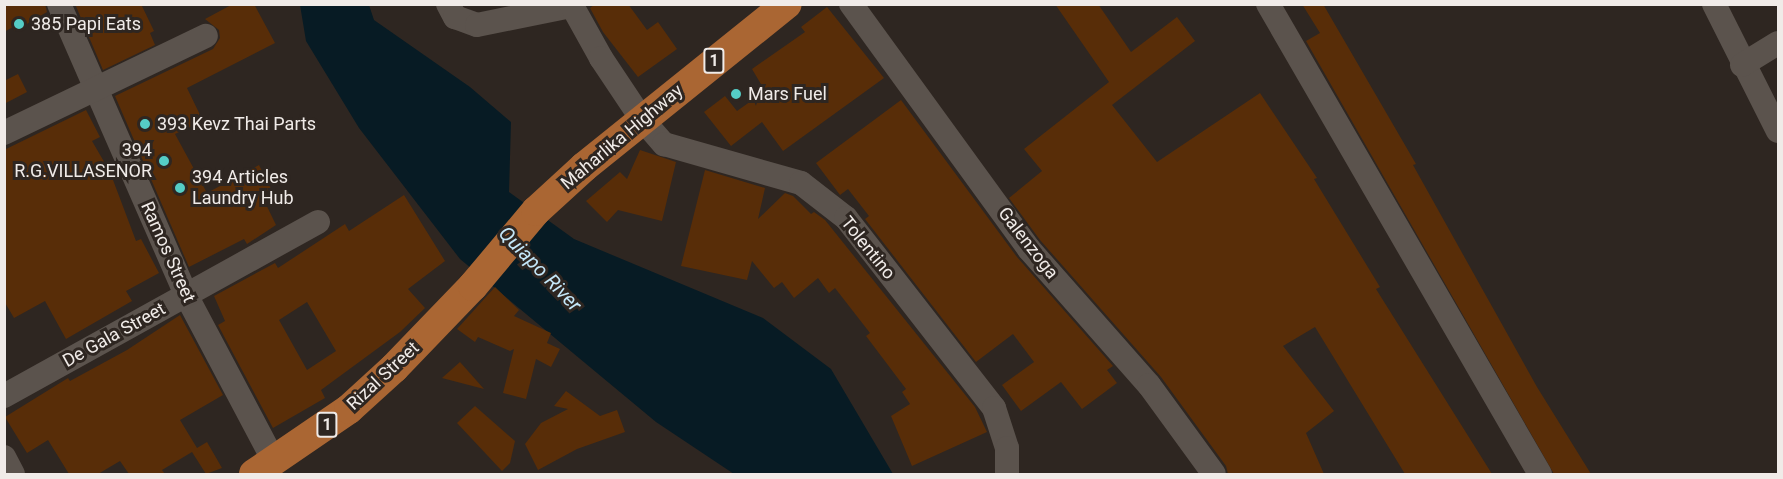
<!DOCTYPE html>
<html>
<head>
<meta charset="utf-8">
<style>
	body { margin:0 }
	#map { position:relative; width:1783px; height:479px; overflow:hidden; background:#2e2621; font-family:Roboto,sans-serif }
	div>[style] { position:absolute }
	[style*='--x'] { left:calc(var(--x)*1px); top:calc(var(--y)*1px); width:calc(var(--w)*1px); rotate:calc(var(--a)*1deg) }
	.water>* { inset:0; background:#071b24 }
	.building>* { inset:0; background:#582d08 }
	.minor>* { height:24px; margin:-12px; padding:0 12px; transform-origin:12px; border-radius:12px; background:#5b534d }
	.major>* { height:30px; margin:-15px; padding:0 15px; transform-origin:15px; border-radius:15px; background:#a63 }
	.dots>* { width:16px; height:16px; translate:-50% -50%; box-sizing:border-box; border:3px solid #2e2621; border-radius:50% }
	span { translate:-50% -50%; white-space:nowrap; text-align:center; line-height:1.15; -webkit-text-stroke:6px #2e2621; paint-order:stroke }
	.shield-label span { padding:2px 4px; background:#2e2621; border:2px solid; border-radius:4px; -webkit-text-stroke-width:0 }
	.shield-label { font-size:16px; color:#f0ebe8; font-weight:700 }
	.poi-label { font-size:18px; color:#f0ebe8 }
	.left { translate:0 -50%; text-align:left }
	.right { translate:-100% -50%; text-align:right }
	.street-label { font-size:18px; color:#f0ebe8 }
	.water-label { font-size:20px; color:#c4e7f9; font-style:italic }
	.frame { position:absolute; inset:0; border:6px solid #f0ebe8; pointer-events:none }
</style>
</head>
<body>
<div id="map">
	<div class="water">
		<i style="clip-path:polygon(300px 5px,369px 5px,374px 20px,470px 87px,511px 122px,509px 192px,574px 239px,763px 318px,831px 369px,893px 474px,734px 474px,656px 422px,460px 259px,359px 128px,306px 41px)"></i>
	</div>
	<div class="building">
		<i style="clip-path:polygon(4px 4px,45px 4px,47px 12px,15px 31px,13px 27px,4px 32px)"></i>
		<i style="clip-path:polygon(75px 4px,141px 4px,154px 31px,150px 33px,155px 45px,103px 70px)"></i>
		<i style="clip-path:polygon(233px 4px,254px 4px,275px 43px,187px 88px,203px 121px,175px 134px,207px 193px,259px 165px,271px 189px,261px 194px,276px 225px,247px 244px,244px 239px,189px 267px,115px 96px,213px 49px,220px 38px,219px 30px,205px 19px)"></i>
		<i style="clip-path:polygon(595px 4px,628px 4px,647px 30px,658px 22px,677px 49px,638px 77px,603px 32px,590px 8px)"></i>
		<i style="clip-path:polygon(1055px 4px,1098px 4px,1131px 52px,1177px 17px,1195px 41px,1112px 105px,1157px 162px,1260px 93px,1317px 178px,1314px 179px,1380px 287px,1376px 289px,1492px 474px,1405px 474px,1315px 327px,1283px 346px,1334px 411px,1306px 433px,1324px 474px,1228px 474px,1226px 466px,1161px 377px,1040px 240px,1009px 198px,1042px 171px,1024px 149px,1109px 82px)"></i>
		<i style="clip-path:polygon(1302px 4px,1323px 4px,1416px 164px,1413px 165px,1537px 387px,1591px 474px,1554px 474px,1306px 41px,1320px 33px)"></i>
		<i style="clip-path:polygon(827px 7px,884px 78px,783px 151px,762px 122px,731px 146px,704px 112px,725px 96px,737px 111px,765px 91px,752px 69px,805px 32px,801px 27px)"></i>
		<i style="clip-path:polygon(18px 74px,27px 92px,4px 104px,4px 81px)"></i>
		<i style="clip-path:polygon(901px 100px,1017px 257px,1113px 366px,1107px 370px,1117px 383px,1082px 409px,1061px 382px,1021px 411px,1002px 385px,1034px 362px,1013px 334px,976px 362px,865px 219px,869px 216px,848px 189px,840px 195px,816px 163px)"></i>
		<i style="clip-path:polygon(86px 110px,100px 137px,92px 141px,110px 172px,136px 241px,141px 239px,159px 273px,126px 291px,132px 301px,66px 339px,45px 301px,14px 318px,4px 301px,4px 150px)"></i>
		<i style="clip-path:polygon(640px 150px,676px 162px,662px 221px,618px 210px,607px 222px,586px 201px,620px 172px,627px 179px)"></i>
		<i style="clip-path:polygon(705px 170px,765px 188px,758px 219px,785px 193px,793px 196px,811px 214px,814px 212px,825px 220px,975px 407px,987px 432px,912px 466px,891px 416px,910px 404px,902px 392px,906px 389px,866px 336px,870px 333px,835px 288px,829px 293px,818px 278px,794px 298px,782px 282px,774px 288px,752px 261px,747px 280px,681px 266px)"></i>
		<i style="clip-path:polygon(evenodd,404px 195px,445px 261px,408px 289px,425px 308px,400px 332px,321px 390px,325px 398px,273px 428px,218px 325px,225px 321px,214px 296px,275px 263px,278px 268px,345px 224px,349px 231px,404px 195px,307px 302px,336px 351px,307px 370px,279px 320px,307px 302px)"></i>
		<i style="clip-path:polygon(495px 287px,519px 310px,514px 316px,551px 333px,547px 343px,560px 349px,551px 367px,536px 359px,526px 399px,503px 393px,514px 349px,510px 351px,478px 337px,475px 342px,457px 329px)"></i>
		<i style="clip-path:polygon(180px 315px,223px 395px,180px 420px,197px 448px,207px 442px,222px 468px,206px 474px,192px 452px,162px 470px,165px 474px,129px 474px,120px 461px,98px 474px,69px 474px,48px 440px,27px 453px,5px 417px,68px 378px,70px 381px,127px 350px)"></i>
		<i style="clip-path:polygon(460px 362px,484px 389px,442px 378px)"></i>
		<i style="clip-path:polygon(566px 391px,600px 416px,617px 410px,625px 432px,577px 449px,538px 470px,525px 444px,541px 423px,568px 409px,554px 406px)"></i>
		<i style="clip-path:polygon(475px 406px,515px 441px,510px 463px,502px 471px,457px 423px)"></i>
	</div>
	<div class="minor">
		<i style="--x:59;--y:4;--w:318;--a:66.4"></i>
		<i style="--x:186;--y:295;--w:188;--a:62.1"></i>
		<i style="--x:448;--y:4;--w:15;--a:62"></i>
		<i style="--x:455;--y:17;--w:23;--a:20"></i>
		<i style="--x:477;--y:25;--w:96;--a:-11.4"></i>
		<i style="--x:571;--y:4;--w:62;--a:60.9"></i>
		<i style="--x:601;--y:58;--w:72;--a:56.3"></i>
		<i style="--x:641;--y:118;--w:35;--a:49"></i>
		<i style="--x:664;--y:144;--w:142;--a:15.9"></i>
		<i style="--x:801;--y:183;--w:57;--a:37.9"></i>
		<i style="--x:846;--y:218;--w:241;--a:52.1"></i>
		<i style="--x:994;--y:408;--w:42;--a:72"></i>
		<i style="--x:1007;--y:448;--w:26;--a:90"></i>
		<i style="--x:851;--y:4;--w:303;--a:54"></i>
		<i style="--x:1029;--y:249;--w:181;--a:48.6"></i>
		<i style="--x:1149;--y:385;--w:110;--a:53.9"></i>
		<i style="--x:1268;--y:4;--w:543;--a:59.94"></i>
		<i style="--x:1714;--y:4;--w:142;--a:63.3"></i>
		<i style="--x:1742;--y:65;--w:42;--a:-31.4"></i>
		<i style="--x:4;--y:133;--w:224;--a:-25.7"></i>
		<i style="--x:4;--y:396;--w:359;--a:-29"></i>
		<i style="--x:4;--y:457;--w:19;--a:62"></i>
	</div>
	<div class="major">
		<i style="--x:254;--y:474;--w:115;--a:-34.4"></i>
		<i style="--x:349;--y:409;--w:61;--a:-42.3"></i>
		<i style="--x:394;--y:368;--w:114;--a:-46.1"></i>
		<i style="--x:473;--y:286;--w:98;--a:-50"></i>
		<i style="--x:536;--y:211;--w:65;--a:-42.5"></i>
		<i style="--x:584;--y:167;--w:260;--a:-38.8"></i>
	</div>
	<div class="dots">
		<i style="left:19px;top:24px;background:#55cdc6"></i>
		<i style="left:736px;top:94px;background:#55cdc6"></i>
		<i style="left:145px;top:124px;background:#55cdc6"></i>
		<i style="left:164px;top:161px;background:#55cdc6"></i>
		<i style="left:180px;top:188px;background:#55cdc6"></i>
	</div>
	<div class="shield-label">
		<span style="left:714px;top:61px">1</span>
		<span style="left:327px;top:425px">1</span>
	</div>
	<div class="poi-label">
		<span class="left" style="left:31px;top:24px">385 Papi Eats</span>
		<span class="left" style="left:748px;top:94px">Mars Fuel</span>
		<span class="left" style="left:157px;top:124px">393 Kevz Thai Parts</span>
		<span class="right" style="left:152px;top:161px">394<br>R.G.VILLASENOR</span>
		<span class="left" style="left:192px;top:188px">394 Articles<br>Laundry Hub</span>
	</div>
	<div class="street-label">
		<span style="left:622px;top:137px;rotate:-40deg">Maharlika Highway</span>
		<span style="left:1028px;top:243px;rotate:52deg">Galenzoga</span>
		<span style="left:868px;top:248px;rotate:51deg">Tolentino</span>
		<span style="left:168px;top:252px;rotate:66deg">Ramos Street</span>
		<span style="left:114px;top:335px;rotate:-29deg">De Gala Street</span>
		<span style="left:383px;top:376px;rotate:-43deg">Rizal Street</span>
	</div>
	<div class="water-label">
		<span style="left:540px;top:269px;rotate:46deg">Quiapo River</span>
	</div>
	<div class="frame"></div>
</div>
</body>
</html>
